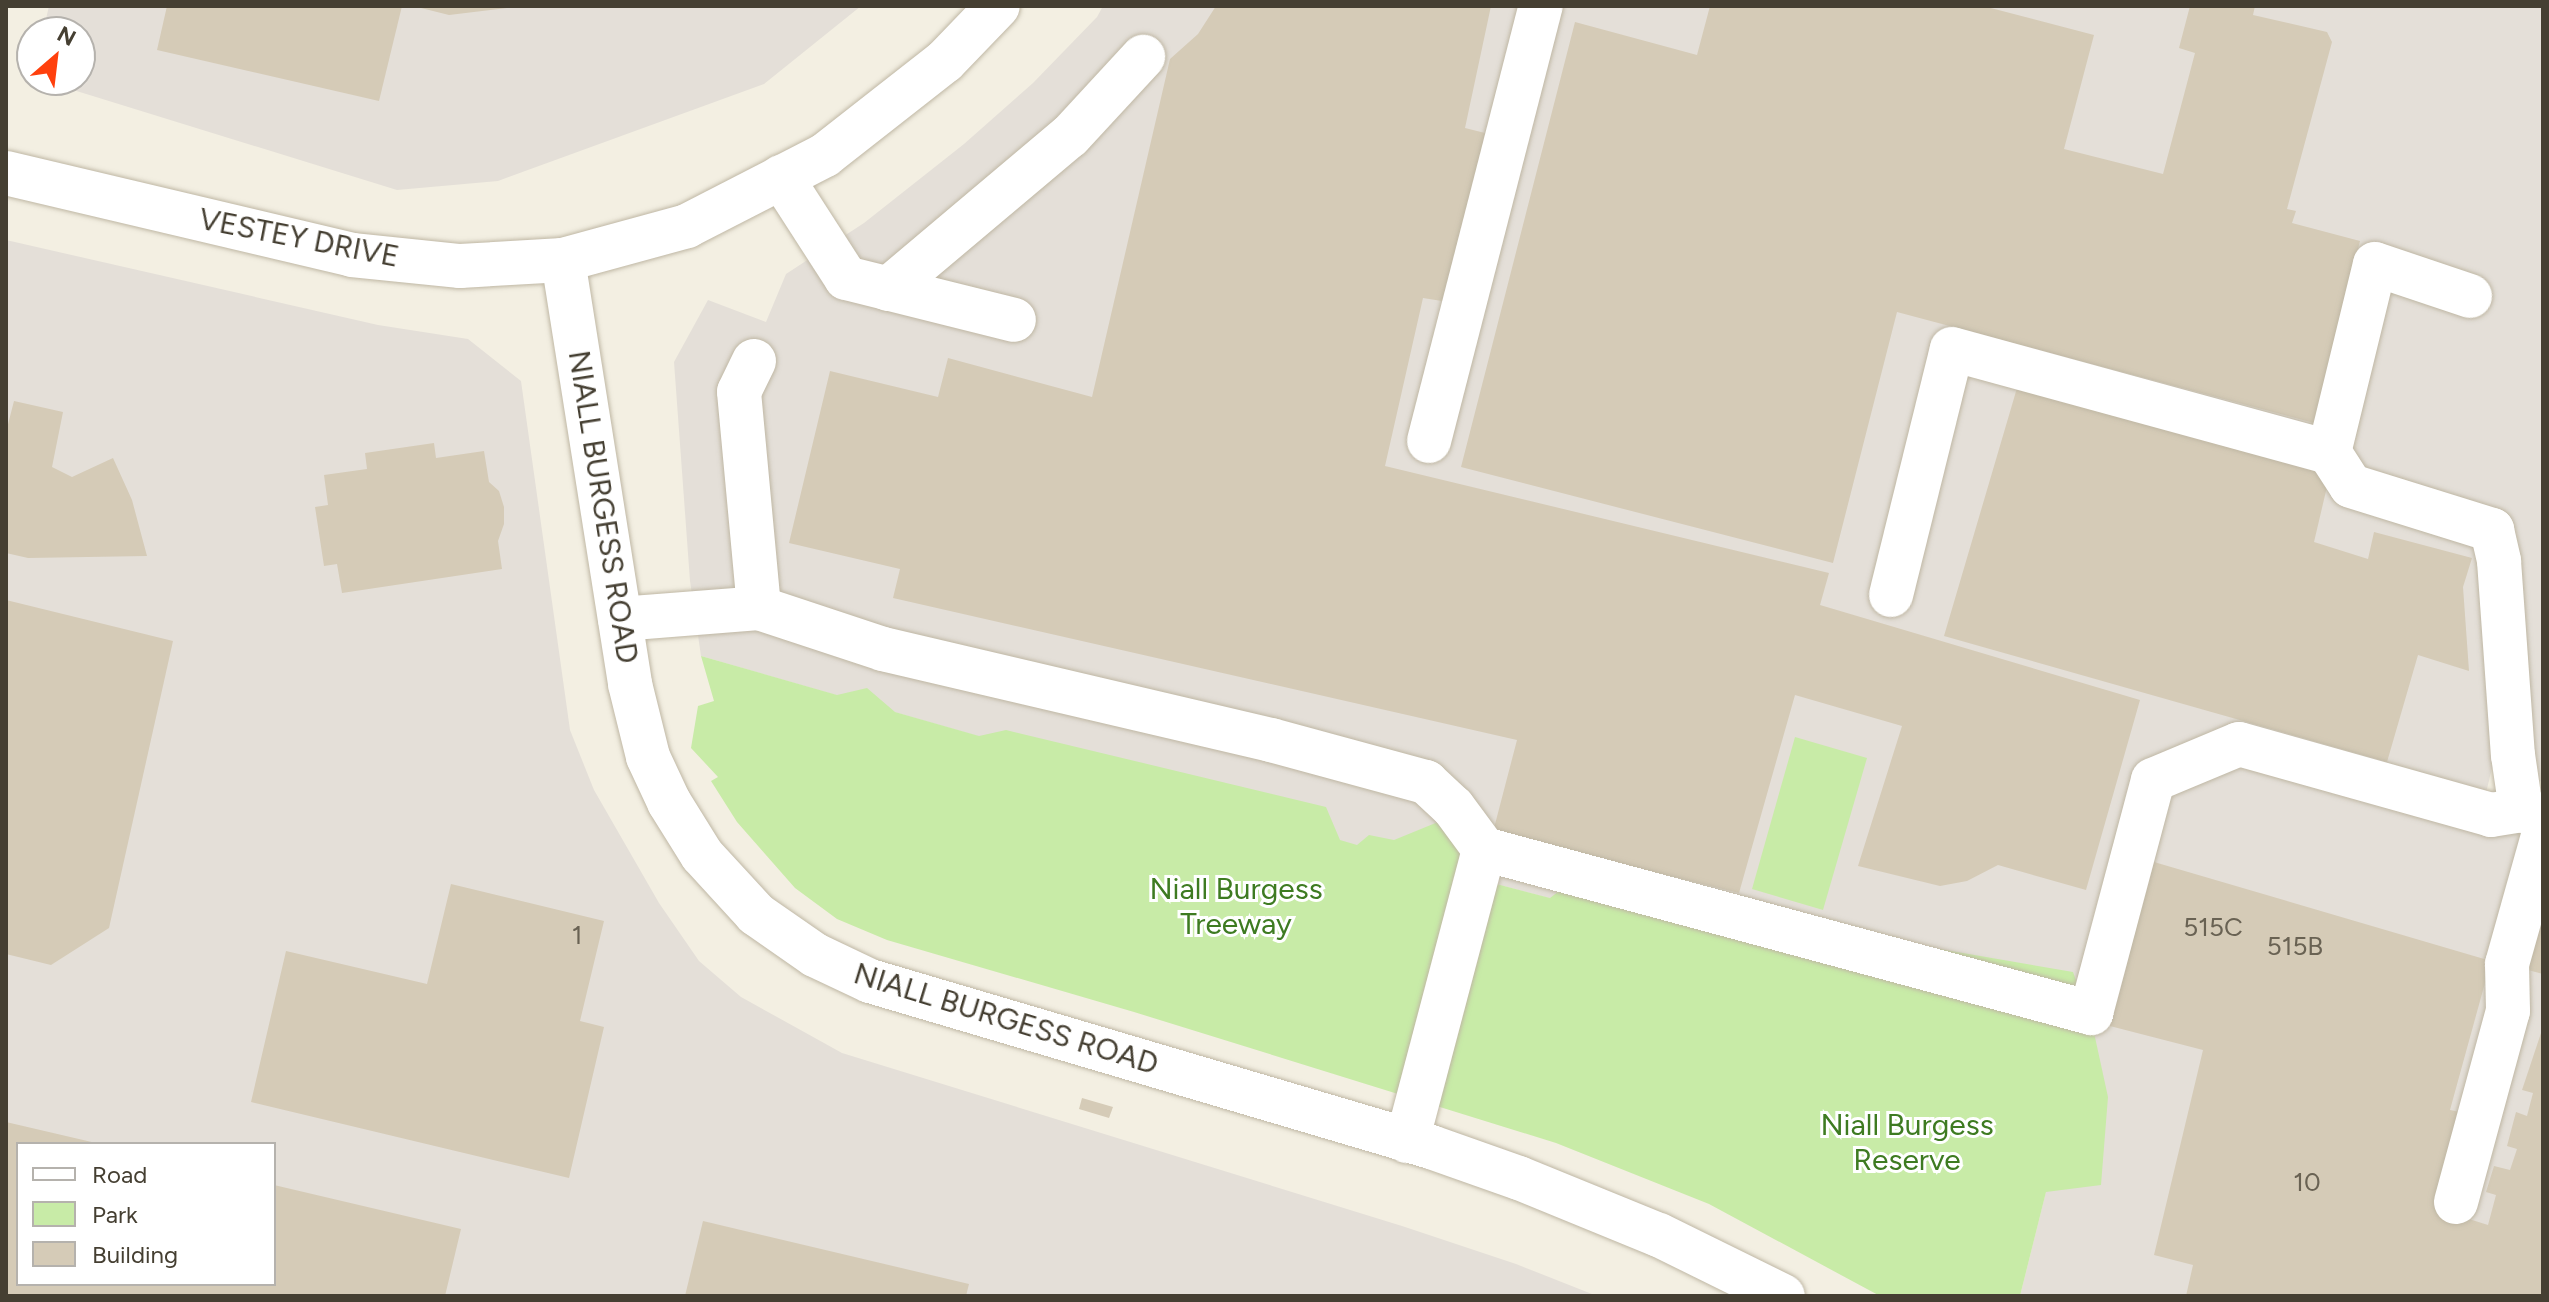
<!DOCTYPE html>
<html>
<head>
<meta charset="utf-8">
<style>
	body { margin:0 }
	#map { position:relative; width:2549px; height:1302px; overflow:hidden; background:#f3efe2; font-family:Figtree,sans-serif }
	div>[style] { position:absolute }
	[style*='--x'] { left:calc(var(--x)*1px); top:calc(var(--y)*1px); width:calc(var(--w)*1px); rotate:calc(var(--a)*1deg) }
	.industrial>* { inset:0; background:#e4dfd8 }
	.green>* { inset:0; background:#c8eba7 }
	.building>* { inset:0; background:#d5cbb7 }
	.roads { filter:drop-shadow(0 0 2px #bfb7a4) drop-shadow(0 0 2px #bfb7a4) }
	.minor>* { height:44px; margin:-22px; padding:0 22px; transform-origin:22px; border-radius:22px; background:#fff }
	span { translate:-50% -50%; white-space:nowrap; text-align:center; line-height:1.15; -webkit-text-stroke:6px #fff; paint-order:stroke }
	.number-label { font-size:26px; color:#696253 }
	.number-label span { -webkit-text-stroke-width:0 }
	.street-label { font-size:30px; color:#453f32 }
	.park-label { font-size:30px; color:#3e7b21 }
	.frame { position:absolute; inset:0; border:8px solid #453f32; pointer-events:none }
	.legend { position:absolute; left:16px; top:1142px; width:260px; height:144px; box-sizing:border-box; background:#fff; border:2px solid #b5b2ad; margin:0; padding:10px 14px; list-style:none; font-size:24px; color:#453f32 }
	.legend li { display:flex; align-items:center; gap:16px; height:40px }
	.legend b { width:40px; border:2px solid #b5b2ad }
	.north { position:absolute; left:16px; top:16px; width:80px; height:80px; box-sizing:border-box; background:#fff; border:2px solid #b5b2ad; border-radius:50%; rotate:28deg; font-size:22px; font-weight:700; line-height:32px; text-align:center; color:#453f32 }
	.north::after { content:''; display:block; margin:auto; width:28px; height:36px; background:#ff400d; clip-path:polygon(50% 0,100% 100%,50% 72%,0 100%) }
</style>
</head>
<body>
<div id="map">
	<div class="industrial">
		<i style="clip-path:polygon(49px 6px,861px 6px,764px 84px,498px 181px,397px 190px,41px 80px,80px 80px,80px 32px,43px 32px)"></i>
		<i style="clip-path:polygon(1103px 6px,2543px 6px,2543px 782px,2492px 768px,2486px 793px,2543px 835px,2543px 1296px,2020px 1296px,2084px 1039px,1420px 864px,701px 656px,690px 581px,674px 362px,708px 300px,766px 322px,786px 274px,864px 223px,964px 144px,1033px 83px,1097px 17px)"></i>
		<i style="clip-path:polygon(evenodd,6px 240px,378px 325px,468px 339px,521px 381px,570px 730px,594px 790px,659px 903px,699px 961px,741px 997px,842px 1053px,1402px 1226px,1516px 1264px,1597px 1296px,6px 1296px,6px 240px,18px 1144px,274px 1144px,274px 1284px,18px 1284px,18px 1144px)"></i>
	</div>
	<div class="green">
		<i style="clip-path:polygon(701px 656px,837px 695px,867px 688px,895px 712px,979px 736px,1006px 730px,1326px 807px,1340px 840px,1357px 845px,1369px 835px,1394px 840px,1438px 822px,1466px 844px,1462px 875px,1550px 898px,1567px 885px,2073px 972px,2093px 1028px,2108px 1097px,2101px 1185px,2046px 1192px,2020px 1296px,1880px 1296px,1709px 1204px,1556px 1143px,1134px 1012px,887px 940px,837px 919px,795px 888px,737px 822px,711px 781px,718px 777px,691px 748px,698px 706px,714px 701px)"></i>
		<i style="clip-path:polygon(1795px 737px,1867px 758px,1823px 910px,1752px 889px)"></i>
	</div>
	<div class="building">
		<i style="clip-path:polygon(167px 6px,402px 6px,379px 101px,157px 50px)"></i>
		<i style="clip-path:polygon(413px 6px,507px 6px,507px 8px,449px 15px)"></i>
		<i style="clip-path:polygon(1216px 6px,1491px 6px,1465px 128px,1485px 133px,1448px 302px,1423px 298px,1385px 466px,1829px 573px,1820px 605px,2140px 700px,2086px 890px,1998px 865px,1967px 881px,1940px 886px,1858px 866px,1902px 726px,1795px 695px,1739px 893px,1493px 832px,1517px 740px,893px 598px,900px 569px,789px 543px,830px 371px,938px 397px,948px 358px,1092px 397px,1170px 59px,1198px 34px)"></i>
		<i style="clip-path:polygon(1710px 6px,1983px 6px,2094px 35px,2064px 149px,2163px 174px,2195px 53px,2179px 48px,2190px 6px,2255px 6px,2253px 15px,2327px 32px,2332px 42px,2287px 209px,2296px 211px,2292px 223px,2360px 241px,2314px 423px,1897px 312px,1833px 563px,1461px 467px,1575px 22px,1697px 55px)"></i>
		<i style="clip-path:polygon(2017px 388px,2330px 474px,2314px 542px,2368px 559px,2374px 532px,2472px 558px,2463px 587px,2469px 671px,2418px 655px,2387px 762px,1944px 636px)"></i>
		<i style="clip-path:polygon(14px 401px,63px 412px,52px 467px,72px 477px,113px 458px,132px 500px,147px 556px,28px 558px,6px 553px,6px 432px)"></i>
		<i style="clip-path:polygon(434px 443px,436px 458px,484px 451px,489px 482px,499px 491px,504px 507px,504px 524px,498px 541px,502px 569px,342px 593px,337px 564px,324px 566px,315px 507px,328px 505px,324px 475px,367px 469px,365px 453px)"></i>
		<i style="clip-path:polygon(6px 600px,173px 641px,109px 928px,51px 965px,6px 954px)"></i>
		<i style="clip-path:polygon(2154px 862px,2491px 961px,2450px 1110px,2465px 1113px,2434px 1208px,2488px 1225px,2496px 1195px,2486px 1192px,2494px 1166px,2510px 1170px,2517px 1149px,2507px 1146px,2516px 1112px,2527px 1116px,2533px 1093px,2522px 1090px,2543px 1027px,2543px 1296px,2186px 1296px,2193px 1265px,2154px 1255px,2203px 1050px,2106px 1025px)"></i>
		<i style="clip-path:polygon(451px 884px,604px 921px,580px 1021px,604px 1027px,569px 1178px,251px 1102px,286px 951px,427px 984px)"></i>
		<i style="clip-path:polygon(2542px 921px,2543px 921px,2543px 974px,2528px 970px)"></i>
		<i style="clip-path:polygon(1082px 1098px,1113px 1107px,1109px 1118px,1079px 1109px)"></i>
		<i style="clip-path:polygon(6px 1122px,96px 1143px,18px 1144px,18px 1284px,274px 1284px,274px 1185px,461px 1229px,445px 1296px,6px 1296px)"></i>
		<i style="clip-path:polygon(703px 1221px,969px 1284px,966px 1296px,685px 1296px)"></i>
	</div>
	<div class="roads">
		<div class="minor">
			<i style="--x:6;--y:173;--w:356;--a:13.3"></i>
			<i style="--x:352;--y:255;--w:109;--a:5.8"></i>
			<i style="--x:460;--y:266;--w:103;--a:-3.3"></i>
			<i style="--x:563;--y:260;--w:129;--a:-15.3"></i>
			<i style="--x:687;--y:226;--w:155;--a:-27.2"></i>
			<i style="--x:825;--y:155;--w:152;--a:-38.1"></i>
			<i style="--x:945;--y:61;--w:76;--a:-46.1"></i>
			<i style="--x:781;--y:177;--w:120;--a:57.2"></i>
			<i style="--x:846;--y:278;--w:173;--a:14"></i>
			<i style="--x:563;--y:260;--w:429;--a:81"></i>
			<i style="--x:630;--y:684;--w:75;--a:76.1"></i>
			<i style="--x:648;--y:757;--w:50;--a:65"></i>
			<i style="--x:669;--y:802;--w:62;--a:58.1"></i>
			<i style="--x:702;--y:855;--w:80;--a:47.5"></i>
			<i style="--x:756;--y:914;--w:72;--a:34.8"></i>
			<i style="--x:815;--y:955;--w:61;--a:25.3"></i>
			<i style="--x:870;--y:981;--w:585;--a:16.48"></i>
			<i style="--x:1431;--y:1147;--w:93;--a:19.4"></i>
			<i style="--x:1519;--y:1178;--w:151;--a:22.2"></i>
			<i style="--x:1659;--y:1235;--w:138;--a:26.2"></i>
			<i style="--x:888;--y:289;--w:238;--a:-40.1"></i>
			<i style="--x:1070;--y:136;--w:108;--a:-47.3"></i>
			<i style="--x:2470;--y:296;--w:100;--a:-161.4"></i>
			<i style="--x:2375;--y:264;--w:194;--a:103.7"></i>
			<i style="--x:2329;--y:452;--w:40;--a:57.1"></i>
			<i style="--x:2351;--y:486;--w:148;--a:17.3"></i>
			<i style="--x:2492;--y:530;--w:32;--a:77"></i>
			<i style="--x:2499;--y:561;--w:195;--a:85.9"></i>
			<i style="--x:2513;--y:755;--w:56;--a:81.7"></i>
			<i style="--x:754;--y:361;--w:34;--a:116"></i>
			<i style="--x:739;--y:392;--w:217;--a:84.7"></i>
			<i style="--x:1429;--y:441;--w:449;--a:-75.6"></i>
			<i style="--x:1891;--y:595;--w:253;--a:-76.1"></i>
			<i style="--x:1952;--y:349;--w:391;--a:15.3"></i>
			<i style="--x:620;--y:619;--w:139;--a:-4.5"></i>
			<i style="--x:759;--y:608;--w:131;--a:18.3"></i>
			<i style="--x:883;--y:649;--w:399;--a:13.2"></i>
			<i style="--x:1271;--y:740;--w:161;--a:15.2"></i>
			<i style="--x:1426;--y:782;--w:37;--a:43"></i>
			<i style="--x:1453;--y:807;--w:52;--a:53.6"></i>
			<i style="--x:1484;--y:849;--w:629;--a:15.12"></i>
			<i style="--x:2091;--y:1013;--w:241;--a:-75.1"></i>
			<i style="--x:2153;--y:780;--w:93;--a:-22.7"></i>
			<i style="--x:2239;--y:744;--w:262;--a:15.7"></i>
			<i style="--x:2491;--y:815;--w:30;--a:-9"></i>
			<i style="--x:2521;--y:810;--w:23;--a:15"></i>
			<i style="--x:1407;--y:1141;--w:302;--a:-75.2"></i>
			<i style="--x:2456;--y:1202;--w:198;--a:-74.8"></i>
			<i style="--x:2508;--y:1011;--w:47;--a:-91.2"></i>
			<i style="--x:2507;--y:964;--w:133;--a:-74.3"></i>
		</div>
	</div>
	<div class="number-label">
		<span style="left:2213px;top:928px">515C</span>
		<span style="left:577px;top:936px">1</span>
		<span style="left:2295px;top:947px">515B</span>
		<span style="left:2307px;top:1183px">10</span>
	</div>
	<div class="street-label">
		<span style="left:299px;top:238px;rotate:11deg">VESTEY DRIVE</span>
		<span style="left:603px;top:507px;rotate:81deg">NIALL BURGESS ROAD</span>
		<span style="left:1006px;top:1019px;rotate:17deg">NIALL BURGESS ROAD</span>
	</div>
	<div class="park-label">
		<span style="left:1236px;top:906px">Niall Burgess<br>Treeway</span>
		<span style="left:1907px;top:1142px">Niall Burgess<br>Reserve</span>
	</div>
	<div class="frame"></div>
	<ul class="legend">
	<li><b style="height:10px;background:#fff"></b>Road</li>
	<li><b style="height:22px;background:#c8eba7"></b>Park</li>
	<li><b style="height:22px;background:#d5cbb7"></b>Building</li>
	</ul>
	<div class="north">N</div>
</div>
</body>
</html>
